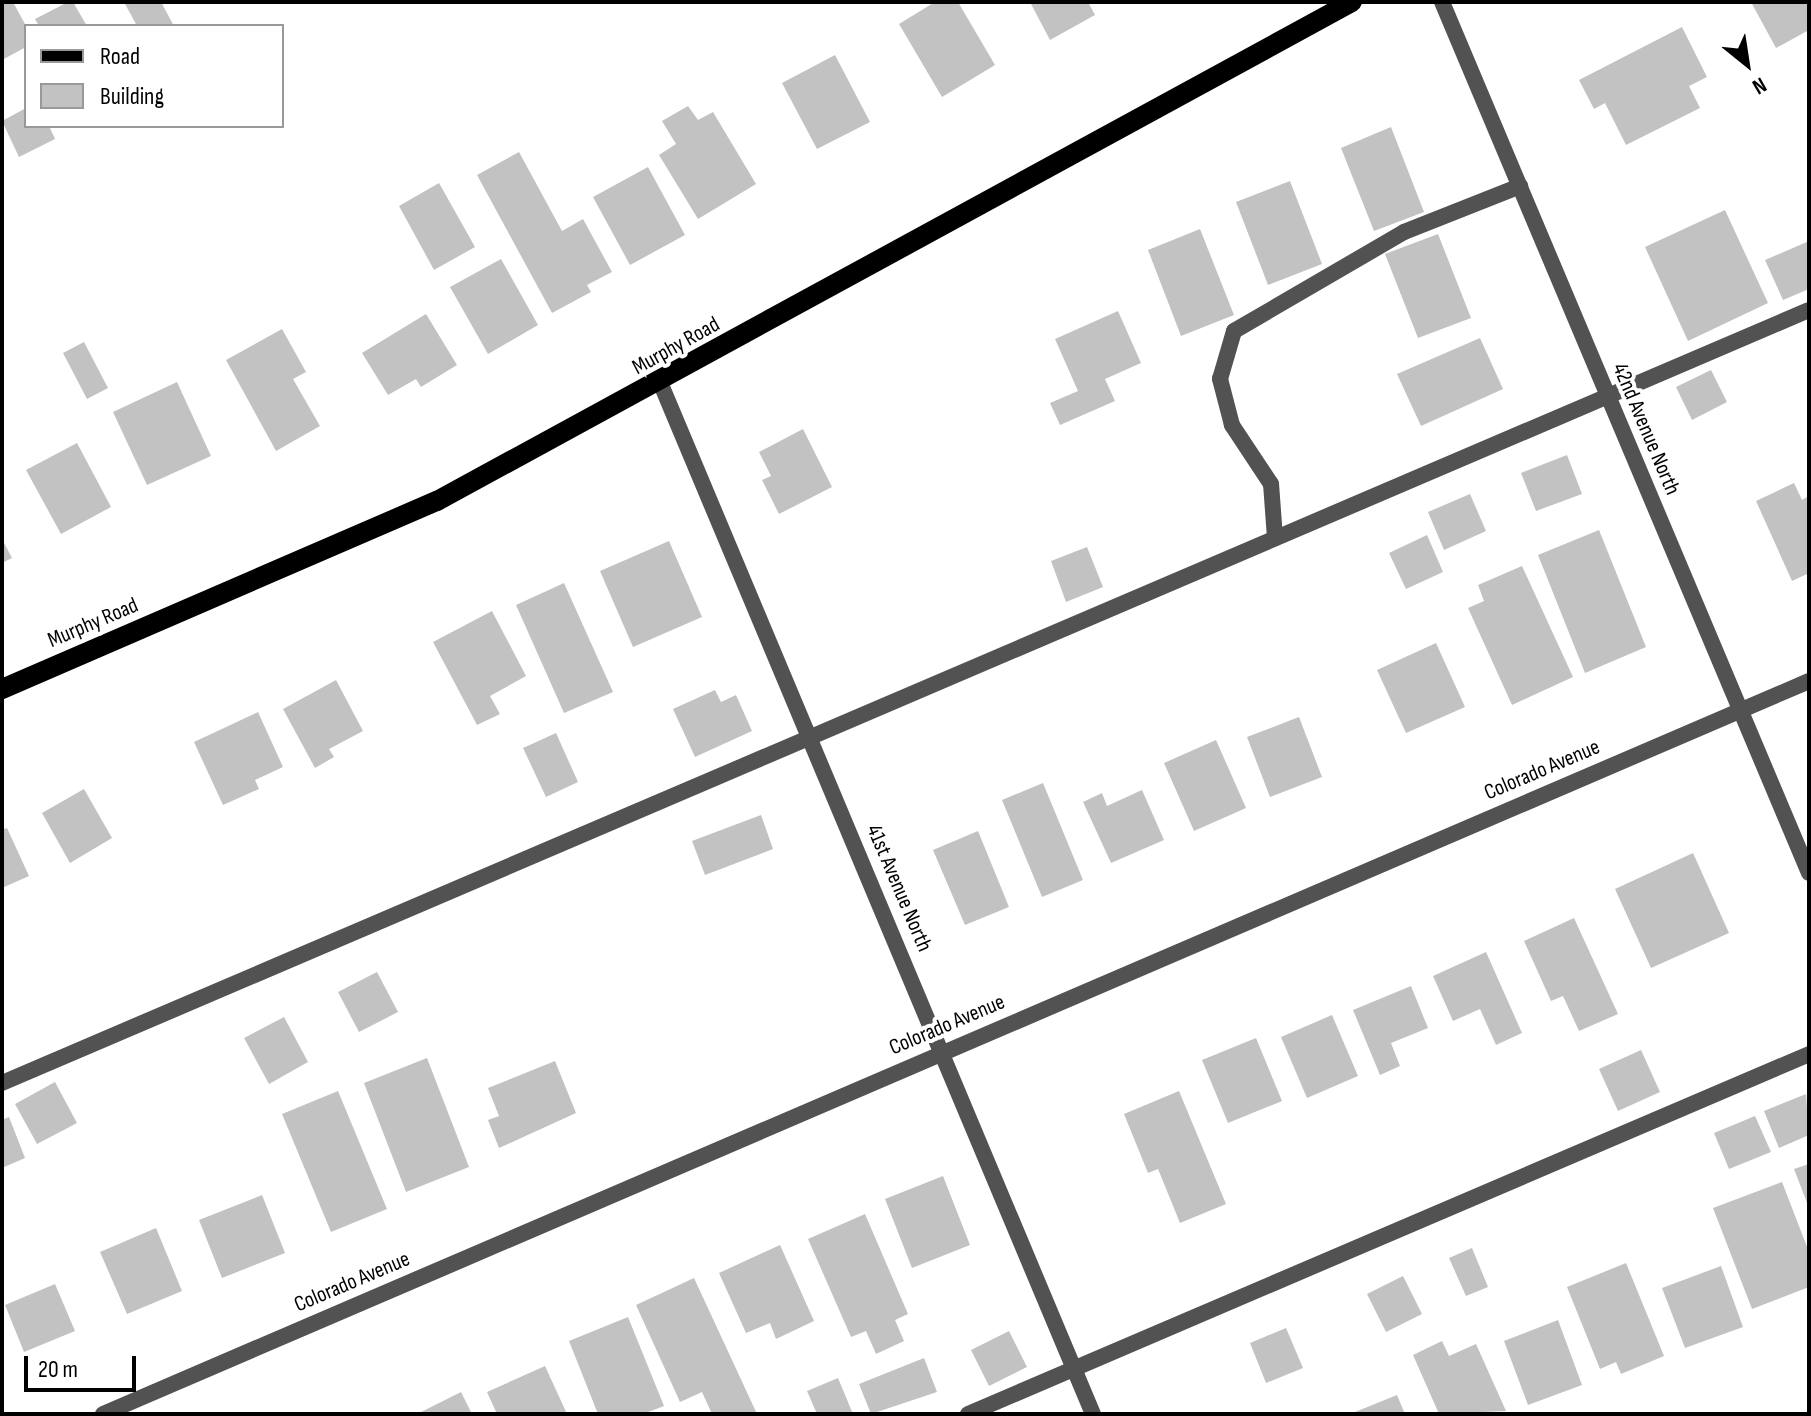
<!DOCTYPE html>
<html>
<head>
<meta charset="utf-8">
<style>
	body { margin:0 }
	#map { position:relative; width:1811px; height:1416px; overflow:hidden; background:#fff; font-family:"Sofia Sans Condensed",sans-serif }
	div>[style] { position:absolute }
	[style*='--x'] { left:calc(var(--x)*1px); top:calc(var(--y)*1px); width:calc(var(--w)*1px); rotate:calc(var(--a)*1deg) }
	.building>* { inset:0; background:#c2c2c2 }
	.lane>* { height:16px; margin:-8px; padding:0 8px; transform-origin:8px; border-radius:8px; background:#525252 }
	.street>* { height:16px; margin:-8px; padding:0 8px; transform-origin:8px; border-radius:8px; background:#525252 }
	.primary>* { height:20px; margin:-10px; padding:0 10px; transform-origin:10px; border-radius:10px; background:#000 }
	span { translate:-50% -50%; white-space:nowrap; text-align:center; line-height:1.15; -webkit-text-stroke:8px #fff; paint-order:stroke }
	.street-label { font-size:22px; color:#000 }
	.frame { position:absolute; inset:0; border:4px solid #000; pointer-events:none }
	.legend { position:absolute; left:24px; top:24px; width:260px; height:104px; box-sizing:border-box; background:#fff; border:2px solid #999; margin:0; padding:10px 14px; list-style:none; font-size:24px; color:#000 }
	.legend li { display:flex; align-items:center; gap:16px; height:40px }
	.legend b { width:40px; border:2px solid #999 }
	.north { position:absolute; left:1707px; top:24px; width:80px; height:80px; -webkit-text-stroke:6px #fff; paint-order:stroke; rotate:150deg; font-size:22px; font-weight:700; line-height:32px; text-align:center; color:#000 }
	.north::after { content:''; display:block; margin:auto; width:28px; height:36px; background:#000; clip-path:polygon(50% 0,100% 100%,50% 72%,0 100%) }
	.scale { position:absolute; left:24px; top:1356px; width:112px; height:36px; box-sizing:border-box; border:4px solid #000; border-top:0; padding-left:10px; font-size:24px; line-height:28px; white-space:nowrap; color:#000; -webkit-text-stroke:6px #fff; paint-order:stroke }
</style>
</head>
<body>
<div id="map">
	<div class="building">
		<i style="clip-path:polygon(2px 2px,13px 2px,26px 26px,26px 47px,2px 60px)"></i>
		<i style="clip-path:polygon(68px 2px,73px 2px,87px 26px,39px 26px,35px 19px)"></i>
		<i style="clip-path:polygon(124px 2px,161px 2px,174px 26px,137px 26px)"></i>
		<i style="clip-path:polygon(935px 2px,958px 2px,995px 65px,942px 97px,899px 24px)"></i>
		<i style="clip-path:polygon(1030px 2px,1088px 2px,1095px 15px,1050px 40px)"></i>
		<i style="clip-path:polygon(1751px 2px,1809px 2px,1809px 30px,1776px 48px)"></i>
		<i style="clip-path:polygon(1682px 27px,1707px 77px,1689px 86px,1700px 108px,1626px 145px,1605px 103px,1594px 109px,1579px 80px)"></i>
		<i style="clip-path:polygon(835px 55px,870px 122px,817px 149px,782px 83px)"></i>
		<i style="clip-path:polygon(688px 106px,698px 120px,713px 112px,756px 184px,698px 219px,659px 155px,676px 144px,662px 121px)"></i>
		<i style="clip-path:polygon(26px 108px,26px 126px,49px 126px,55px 139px,19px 157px,2px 121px)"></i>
		<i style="clip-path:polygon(1391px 127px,1424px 212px,1374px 231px,1341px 148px)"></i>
		<i style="clip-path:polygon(519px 152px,562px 231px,583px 219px,612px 272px,587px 285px,591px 292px,552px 313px,477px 175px)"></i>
		<i style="clip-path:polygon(648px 167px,685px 235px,630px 265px,593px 197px)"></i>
		<i style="clip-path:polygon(1290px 181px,1322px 264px,1268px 285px,1236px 202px)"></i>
		<i style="clip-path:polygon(439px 183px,475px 247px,434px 270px,399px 206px)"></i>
		<i style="clip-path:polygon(1725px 210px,1768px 303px,1688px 341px,1645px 247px)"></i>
		<i style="clip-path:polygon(1200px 229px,1234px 315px,1181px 336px,1148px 250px)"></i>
		<i style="clip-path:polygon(1438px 234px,1471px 318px,1418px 338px,1385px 254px)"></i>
		<i style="clip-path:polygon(1809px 241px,1809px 289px,1783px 300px,1765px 260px)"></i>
		<i style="clip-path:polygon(501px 259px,538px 325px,488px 354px,450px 287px)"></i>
		<i style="clip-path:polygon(1118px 311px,1141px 363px,1105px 379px,1115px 401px,1060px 425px,1050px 403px,1078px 391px,1055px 339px)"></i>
		<i style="clip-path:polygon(426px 314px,457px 365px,421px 387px,416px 379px,388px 395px,362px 353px)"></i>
		<i style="clip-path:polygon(282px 329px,306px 372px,293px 379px,320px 426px,276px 451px,226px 360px)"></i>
		<i style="clip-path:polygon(1480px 338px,1503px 389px,1421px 426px,1397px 374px)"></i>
		<i style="clip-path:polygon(84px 342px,108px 388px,87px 399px,63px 353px)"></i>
		<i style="clip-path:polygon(1711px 370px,1727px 402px,1692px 420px,1676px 387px)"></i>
		<i style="clip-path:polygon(177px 382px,211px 456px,147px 485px,113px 412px)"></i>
		<i style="clip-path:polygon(803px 429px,832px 487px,779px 514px,762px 480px,771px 476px,759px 452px)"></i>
		<i style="clip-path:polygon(77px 443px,111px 507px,61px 534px,26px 470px)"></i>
		<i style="clip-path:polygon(1567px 455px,1582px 494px,1536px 511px,1521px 473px)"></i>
		<i style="clip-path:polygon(1794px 483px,1802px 500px,1809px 496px,1809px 573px,1792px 581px,1756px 501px)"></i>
		<i style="clip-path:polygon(1470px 494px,1486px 531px,1444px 550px,1428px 512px)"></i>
		<i style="clip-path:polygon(1599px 530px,1646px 647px,1585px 673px,1538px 555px)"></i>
		<i style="clip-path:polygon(1427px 535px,1443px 572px,1406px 589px,1389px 553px)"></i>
		<i style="clip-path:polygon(2px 539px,12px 558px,2px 563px)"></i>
		<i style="clip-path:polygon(669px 541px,702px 617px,633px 647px,600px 571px)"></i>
		<i style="clip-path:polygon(1087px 547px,1103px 587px,1066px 602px,1051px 561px)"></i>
		<i style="clip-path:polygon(1522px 566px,1573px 677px,1512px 705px,1468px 608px,1484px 601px,1478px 585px)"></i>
		<i style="clip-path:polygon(564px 583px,613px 692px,564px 713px,516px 605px)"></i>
		<i style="clip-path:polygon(492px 611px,526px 676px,490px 696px,500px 714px,477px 725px,433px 642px)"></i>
		<i style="clip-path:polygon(1436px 643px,1465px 707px,1406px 733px,1377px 670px)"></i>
		<i style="clip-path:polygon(336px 680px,363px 731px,329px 749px,334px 757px,315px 768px,283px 709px)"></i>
		<i style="clip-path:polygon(715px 690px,721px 702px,736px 695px,752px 731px,695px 757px,673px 709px)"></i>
		<i style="clip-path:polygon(258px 712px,283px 767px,255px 780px,259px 789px,223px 805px,194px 742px)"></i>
		<i style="clip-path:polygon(1299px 717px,1322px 777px,1270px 797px,1247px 737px)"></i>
		<i style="clip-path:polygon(556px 733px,578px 782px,546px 797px,523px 748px)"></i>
		<i style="clip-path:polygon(1216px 740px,1246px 808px,1194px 831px,1164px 763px)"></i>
		<i style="clip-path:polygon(1043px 783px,1083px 880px,1042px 897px,1002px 800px)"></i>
		<i style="clip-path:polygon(84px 789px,112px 838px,70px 863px,42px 813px)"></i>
		<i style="clip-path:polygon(1142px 790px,1164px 840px,1111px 863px,1083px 802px,1102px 793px,1107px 806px)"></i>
		<i style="clip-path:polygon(761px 815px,773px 849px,705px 875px,692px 841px)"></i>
		<i style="clip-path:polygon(7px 828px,29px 876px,2px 888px,2px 830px)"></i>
		<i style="clip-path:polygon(978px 831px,1009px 907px,965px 925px,933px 850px)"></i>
		<i style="clip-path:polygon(1693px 853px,1729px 933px,1651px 968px,1615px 889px)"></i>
		<i style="clip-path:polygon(1574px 918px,1618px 1014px,1579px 1031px,1563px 996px,1551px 1001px,1524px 941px)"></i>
		<i style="clip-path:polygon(1486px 952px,1522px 1033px,1496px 1045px,1480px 1009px,1453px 1021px,1433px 976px)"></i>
		<i style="clip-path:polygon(377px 972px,398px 1012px,359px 1032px,338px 992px)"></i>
		<i style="clip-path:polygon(1411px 986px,1428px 1028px,1391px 1043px,1400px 1066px,1380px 1075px,1353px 1010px)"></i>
		<i style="clip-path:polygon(1332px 1015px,1358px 1076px,1307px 1098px,1281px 1037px)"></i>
		<i style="clip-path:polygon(284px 1017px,308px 1062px,269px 1084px,244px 1038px)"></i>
		<i style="clip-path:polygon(1256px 1038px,1282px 1101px,1228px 1123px,1202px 1060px)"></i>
		<i style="clip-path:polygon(1641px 1050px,1660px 1092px,1618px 1111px,1599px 1069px)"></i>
		<i style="clip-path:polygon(427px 1058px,469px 1167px,406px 1192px,364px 1083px)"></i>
		<i style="clip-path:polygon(555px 1061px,576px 1113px,499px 1148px,488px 1120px,499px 1116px,488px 1088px)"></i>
		<i style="clip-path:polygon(55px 1082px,77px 1123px,37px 1144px,15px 1104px)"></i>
		<i style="clip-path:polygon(338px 1091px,387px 1209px,331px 1232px,282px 1114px)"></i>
		<i style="clip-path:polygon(1179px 1091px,1226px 1204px,1180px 1223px,1158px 1169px,1148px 1173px,1124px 1114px)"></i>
		<i style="clip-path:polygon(1806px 1094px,1809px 1135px,1779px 1148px,1764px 1111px)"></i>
		<i style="clip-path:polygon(1755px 1116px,1771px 1152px,1729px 1169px,1714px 1133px)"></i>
		<i style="clip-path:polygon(9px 1117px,25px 1158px,2px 1168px,2px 1120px)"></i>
		<i style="clip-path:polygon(1809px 1164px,1809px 1208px,1794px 1169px)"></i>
		<i style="clip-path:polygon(943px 1176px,970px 1245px,912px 1268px,885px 1199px)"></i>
		<i style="clip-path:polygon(1782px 1182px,1809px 1252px,1809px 1287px,1752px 1309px,1713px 1208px)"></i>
		<i style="clip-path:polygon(262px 1195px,285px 1253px,222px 1278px,199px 1220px)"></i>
		<i style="clip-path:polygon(865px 1214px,908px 1314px,895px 1320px,904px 1341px,876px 1354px,866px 1331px,851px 1337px,808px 1239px)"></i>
		<i style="clip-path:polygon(156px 1228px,182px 1291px,127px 1314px,100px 1252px)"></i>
		<i style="clip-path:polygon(780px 1245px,814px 1321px,776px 1339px,770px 1323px,746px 1333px,719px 1273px)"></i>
		<i style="clip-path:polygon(1472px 1248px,1488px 1287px,1466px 1296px,1449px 1258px)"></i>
		<i style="clip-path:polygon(1626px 1263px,1664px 1356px,1621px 1374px,1616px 1362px,1600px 1369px,1567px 1287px)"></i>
		<i style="clip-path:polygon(1721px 1266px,1743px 1327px,1685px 1348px,1662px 1288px)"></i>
		<i style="clip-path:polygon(1403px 1276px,1422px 1314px,1386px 1332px,1367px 1294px)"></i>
		<i style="clip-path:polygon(694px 1278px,757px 1414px,712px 1414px,702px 1392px,680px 1402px,636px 1305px)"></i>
		<i style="clip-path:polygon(55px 1284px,75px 1331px,24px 1352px,5px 1305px)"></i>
		<i style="clip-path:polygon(628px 1317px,664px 1406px,643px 1414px,598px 1414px,569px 1341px)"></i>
		<i style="clip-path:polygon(1558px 1320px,1582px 1385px,1528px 1405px,1504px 1341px)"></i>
		<i style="clip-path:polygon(1286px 1328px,1303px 1368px,1266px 1383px,1250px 1343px)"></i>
		<i style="clip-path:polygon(1009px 1331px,1027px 1367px,989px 1386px,971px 1350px)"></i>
		<i style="clip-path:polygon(1442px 1341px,1449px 1356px,1476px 1344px,1506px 1411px,1439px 1414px,1413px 1355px)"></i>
		<i style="clip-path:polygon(924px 1358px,937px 1392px,871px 1414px,859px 1384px)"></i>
		<i style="clip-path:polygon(545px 1366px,567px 1414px,497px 1414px,487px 1392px)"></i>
		<i style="clip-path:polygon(838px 1378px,853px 1414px,817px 1414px,807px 1391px)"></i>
		<i style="clip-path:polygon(461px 1392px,472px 1414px,417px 1414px)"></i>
		<i style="clip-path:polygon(1397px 1395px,1405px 1414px,1350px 1414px)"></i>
	</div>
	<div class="lane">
		<i style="--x:1275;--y:538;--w:54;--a:-94.2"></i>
		<i style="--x:1271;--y:484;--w:71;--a:-123.5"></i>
		<i style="--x:1232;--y:425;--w:48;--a:-104.6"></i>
		<i style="--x:1220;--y:379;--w:50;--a:-73.7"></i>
		<i style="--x:1234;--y:331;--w:197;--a:-30.2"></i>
		<i style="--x:1404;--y:232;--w:125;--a:-21.6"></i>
		<i style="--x:2;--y:1083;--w:1965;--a:-23.16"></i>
		<i style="--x:968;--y:1414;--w:915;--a:-23.17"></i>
	</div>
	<div class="street">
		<i style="--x:1442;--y:2;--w:945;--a:67.15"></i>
		<i style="--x:660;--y:382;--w:1119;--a:67.24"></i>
		<i style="--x:103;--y:1414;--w:1857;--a:-23.25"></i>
	</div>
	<div class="primary">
		<i style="--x:2;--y:689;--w:474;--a:-23.4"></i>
		<i style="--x:437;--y:501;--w:1042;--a:-28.61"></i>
	</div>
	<div class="street-label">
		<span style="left:676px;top:346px;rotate:-29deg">Murphy Road</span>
		<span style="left:1646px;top:429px;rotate:67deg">42nd Avenue North</span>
		<span style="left:93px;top:623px;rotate:-23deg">Murphy Road</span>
		<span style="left:1542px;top:770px;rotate:-23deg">Colorado Avenue</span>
		<span style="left:899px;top:888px;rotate:67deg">41st Avenue North</span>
		<span style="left:947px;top:1025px;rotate:-23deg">Colorado Avenue</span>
		<span style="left:352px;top:1282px;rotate:-23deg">Colorado Avenue</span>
	</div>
	<div class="frame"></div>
	<ul class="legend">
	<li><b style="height:10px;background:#000"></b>Road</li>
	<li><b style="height:22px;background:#c2c2c2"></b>Building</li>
	</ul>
	<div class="north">N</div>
	<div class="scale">20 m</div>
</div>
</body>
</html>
